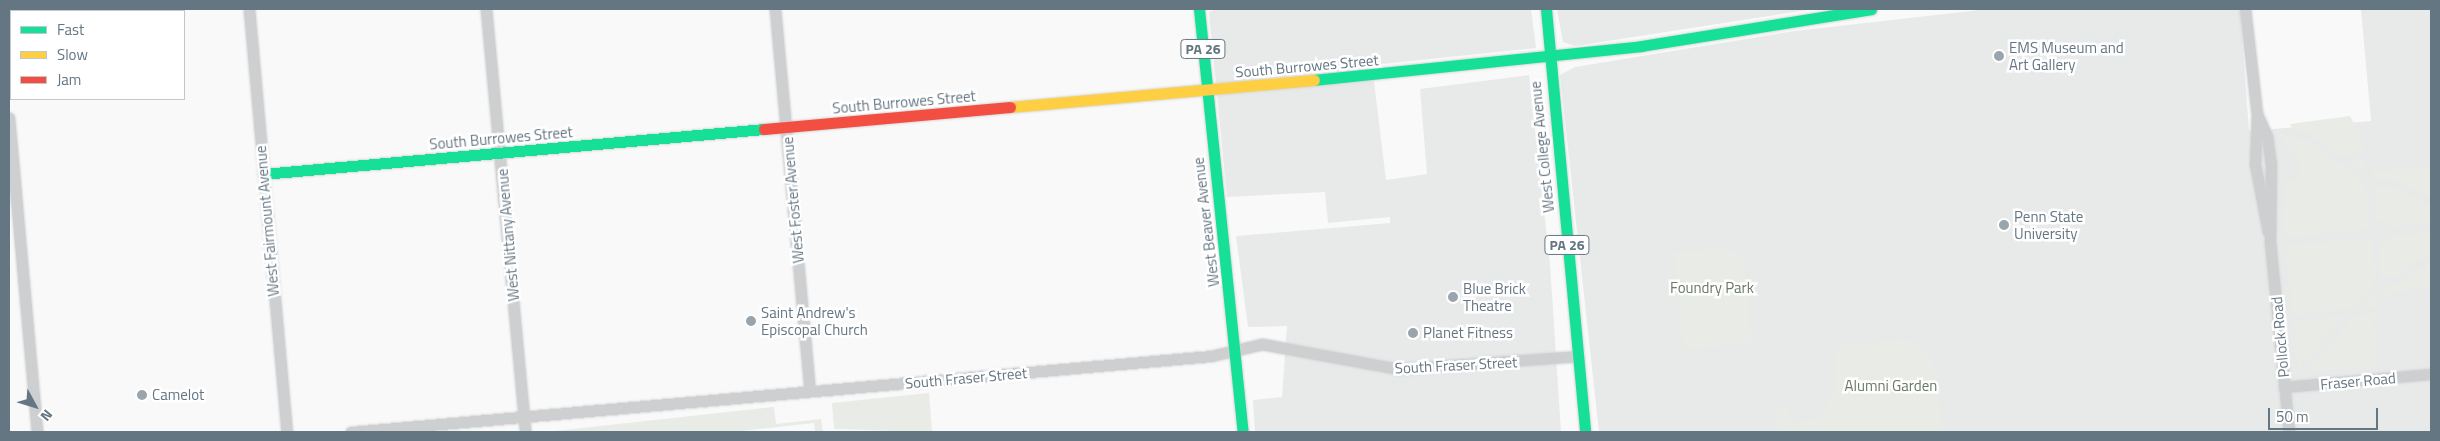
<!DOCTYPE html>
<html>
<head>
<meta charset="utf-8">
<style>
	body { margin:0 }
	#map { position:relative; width:2440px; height:441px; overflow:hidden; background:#f9f9f9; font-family:"Titillium Web",sans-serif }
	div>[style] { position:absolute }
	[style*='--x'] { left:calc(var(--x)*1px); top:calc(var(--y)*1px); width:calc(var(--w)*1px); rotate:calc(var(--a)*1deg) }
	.built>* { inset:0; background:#e8e9e9 }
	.green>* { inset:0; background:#e8ebe6 }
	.roads { filter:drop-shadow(0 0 1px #d5d6d7) drop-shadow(0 0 1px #d5d6d7) }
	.street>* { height:11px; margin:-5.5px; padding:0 5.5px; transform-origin:5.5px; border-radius:5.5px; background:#cecfd0 }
	.fast>* { height:11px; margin:-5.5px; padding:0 5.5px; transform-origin:5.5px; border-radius:5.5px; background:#16e098 }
	.slow>* { height:11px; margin:-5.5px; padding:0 5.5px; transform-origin:5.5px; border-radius:5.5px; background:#ffcf43 }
	.jam>* { height:11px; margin:-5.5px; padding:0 5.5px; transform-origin:5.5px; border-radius:5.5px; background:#f24e42 }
	.dots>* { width:14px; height:14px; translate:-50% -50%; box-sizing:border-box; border:2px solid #fff; border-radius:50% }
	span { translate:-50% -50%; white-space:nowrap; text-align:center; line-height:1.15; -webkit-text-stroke:5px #fff; paint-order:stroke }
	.shield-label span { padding:1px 4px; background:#fff; border:1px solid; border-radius:4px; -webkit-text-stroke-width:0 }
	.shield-label { font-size:14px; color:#657683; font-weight:700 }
	.poi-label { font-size:15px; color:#657683 }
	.left { translate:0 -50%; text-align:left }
	.street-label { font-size:15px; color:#657683 }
	.park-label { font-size:15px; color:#687a64 }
	.frame { position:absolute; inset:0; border:10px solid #657683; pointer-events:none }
	.legend { position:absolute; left:10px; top:10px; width:175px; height:90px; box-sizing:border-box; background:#fff; border:1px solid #c1c8cd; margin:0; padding:6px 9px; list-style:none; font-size:15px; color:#657683 }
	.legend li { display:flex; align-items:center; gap:10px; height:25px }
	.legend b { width:25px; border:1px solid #c1c8cd }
	.north { position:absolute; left:10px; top:381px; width:50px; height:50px; -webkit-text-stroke:4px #fff; paint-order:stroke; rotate:129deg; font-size:14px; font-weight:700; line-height:20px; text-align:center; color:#657683 }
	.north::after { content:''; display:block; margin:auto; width:18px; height:22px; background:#657683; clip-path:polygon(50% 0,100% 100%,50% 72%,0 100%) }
	.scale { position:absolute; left:2268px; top:408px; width:110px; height:22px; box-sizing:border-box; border:2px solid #657683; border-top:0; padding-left:6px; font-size:15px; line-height:18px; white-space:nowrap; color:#657683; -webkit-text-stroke:4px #fff; paint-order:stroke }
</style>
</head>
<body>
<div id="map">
	<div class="built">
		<i style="clip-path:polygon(1217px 9px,1531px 9px,1536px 48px,1372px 65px,1386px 180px,1427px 174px,1420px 89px,1529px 75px,1550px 264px,1561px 432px,1255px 432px,1253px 400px,1282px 397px,1287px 326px,1248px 327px,1236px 236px,1390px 223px,1390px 217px,1328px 223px,1325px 192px,1227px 197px,1209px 12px)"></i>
		<i style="clip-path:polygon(1557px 9px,1814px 9px,1575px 46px,1563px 42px)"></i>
		<i style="clip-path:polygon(1989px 9px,2240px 9px,2249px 131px,2371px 121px,2361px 9px,2431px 9px,2431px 432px,1599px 432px,1560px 75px,1575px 67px,1795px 31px)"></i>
	</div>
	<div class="green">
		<i style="clip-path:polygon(2350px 116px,2362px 139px,2363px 153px,2338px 156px,2311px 135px,2292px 129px,2290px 124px)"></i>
		<i style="clip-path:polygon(2278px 133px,2312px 143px,2366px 183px,2370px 229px,2283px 238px,2285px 187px,2298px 176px,2300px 162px)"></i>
		<i style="clip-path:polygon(2364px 159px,2366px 175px,2345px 161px)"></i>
		<i style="clip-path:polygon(2371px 163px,2376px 163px,2377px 171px,2431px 165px,2431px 198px,2387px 178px,2373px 179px)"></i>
		<i style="clip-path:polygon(2388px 185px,2431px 205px,2431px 223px,2392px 227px,2376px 218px,2374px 187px)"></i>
		<i style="clip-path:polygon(2431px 232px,2431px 251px,2396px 277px,2380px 279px,2378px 247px,2393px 235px)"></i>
		<i style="clip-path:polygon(2371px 238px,2376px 280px,2351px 309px,2292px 315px,2286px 246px)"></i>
		<i style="clip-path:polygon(1725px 247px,1744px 257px,1752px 343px,1683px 350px,1673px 253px)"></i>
		<i style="clip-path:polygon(2431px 260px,2431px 288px,2388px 292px,2388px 300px,2384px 301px,2383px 287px,2396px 285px)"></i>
		<i style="clip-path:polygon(2377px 289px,2378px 307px,2360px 308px)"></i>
		<i style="clip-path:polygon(2377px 313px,2373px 318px,2379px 366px,2306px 372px,2354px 316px)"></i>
		<i style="clip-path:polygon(2345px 316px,2298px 368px,2293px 321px)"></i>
		<i style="clip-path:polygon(1907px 339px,1934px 362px,1943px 432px,1778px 432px,1773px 407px,1786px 405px,1791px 420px,1798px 423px,1827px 413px,1827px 400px,1836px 392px,1833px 358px,1840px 345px)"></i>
		<i style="clip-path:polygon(929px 393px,932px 432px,834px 429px,832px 403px)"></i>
		<i style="clip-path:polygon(774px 407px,776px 424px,821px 419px,823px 432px,815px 432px,814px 423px,731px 432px,546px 432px)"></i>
	</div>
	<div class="roads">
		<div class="street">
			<i style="--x:249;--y:9;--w:425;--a:84.9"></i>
			<i style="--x:486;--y:9;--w:425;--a:84.7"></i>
			<i style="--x:775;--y:9;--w:383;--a:84.8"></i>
			<i style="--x:2245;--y:9;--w:106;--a:83.5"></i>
			<i style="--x:2257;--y:114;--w:50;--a:92.3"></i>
			<i style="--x:2255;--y:164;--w:69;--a:79.2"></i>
			<i style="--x:2257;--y:114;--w:24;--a:66"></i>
			<i style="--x:2267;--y:136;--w:27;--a:82"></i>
			<i style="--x:2271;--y:163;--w:79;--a:90.7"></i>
			<i style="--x:2270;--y:242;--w:191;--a:84.3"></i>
			<i style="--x:9;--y:118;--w:315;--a:84.9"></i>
			<i style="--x:2284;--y:387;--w:148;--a:-5.1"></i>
			<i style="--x:351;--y:432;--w:863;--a:-5.05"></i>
			<i style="--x:1211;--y:356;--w:52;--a:-13.2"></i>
			<i style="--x:1262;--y:344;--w:138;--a:10.4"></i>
			<i style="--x:1398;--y:369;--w:180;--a:-4.1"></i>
		</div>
		<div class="fast">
			<i style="--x:1199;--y:9;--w:425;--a:84.1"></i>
			<i style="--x:1546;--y:9;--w:425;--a:84.7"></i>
			<i style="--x:1314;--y:80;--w:329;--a:-5.9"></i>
			<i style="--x:1641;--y:46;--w:233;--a:-9.1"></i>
			<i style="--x:263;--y:174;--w:503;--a:-5.13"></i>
		</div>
		<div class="slow">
			<i style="--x:1010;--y:107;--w:305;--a:-5.1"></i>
		</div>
		<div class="jam">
			<i style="--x:764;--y:129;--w:247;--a:-5.1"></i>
		</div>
	</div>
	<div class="dots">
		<i style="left:1999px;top:56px;background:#99a4ac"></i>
		<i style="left:2004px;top:225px;background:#99a4ac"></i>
		<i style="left:1453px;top:297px;background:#99a4ac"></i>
		<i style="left:751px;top:321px;background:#99a4ac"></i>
		<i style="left:1413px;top:333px;background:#99a4ac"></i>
		<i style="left:142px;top:395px;background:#99a4ac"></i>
	</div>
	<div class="shield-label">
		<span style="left:1203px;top:49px">PA 26</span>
		<span style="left:1567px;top:245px">PA 26</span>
	</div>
	<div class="poi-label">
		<span class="left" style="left:2009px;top:56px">EMS Museum and<br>Art Gallery</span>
		<span class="left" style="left:2014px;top:225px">Penn State<br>University</span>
		<span class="left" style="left:1463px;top:297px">Blue Brick<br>Theatre</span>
		<span class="left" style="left:761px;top:321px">Saint Andrew's<br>Episcopal Church</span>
		<span class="left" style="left:1423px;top:333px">Planet Fitness</span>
		<span class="left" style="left:152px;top:395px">Camelot</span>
	</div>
	<div class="street-label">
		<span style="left:1307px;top:66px;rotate:-5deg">South Burrowes Street</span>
		<span style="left:904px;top:102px;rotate:-5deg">South Burrowes Street</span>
		<span style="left:501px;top:138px;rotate:-5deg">South Burrowes Street</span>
		<span style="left:1542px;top:147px;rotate:-96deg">West College Avenue</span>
		<span style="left:793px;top:200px;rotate:-95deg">West Foster Avenue</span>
		<span style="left:267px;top:221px;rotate:-95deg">West Fairmount Avenue</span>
		<span style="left:1206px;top:222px;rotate:-97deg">West Beaver Avenue</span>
		<span style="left:508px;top:235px;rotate:-95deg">West Nittany Avenue</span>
		<span style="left:2280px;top:337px;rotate:-95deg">Pollock Road</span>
		<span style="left:1456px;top:365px;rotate:-3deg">South Fraser Street</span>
		<span style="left:966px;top:378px;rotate:-5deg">South Fraser Street</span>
		<span style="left:2358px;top:381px;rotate:-5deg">Fraser Road</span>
	</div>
	<div class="park-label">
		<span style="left:1712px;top:288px">Foundry Park</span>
		<span style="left:1891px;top:386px">Alumni Garden</span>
	</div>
	<div class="frame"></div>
	<ul class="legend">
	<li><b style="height:6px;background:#16e098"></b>Fast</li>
	<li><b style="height:6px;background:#ffcf43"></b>Slow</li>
	<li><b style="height:6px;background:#f24e42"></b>Jam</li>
	</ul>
	<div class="north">N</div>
	<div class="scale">50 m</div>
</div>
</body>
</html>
